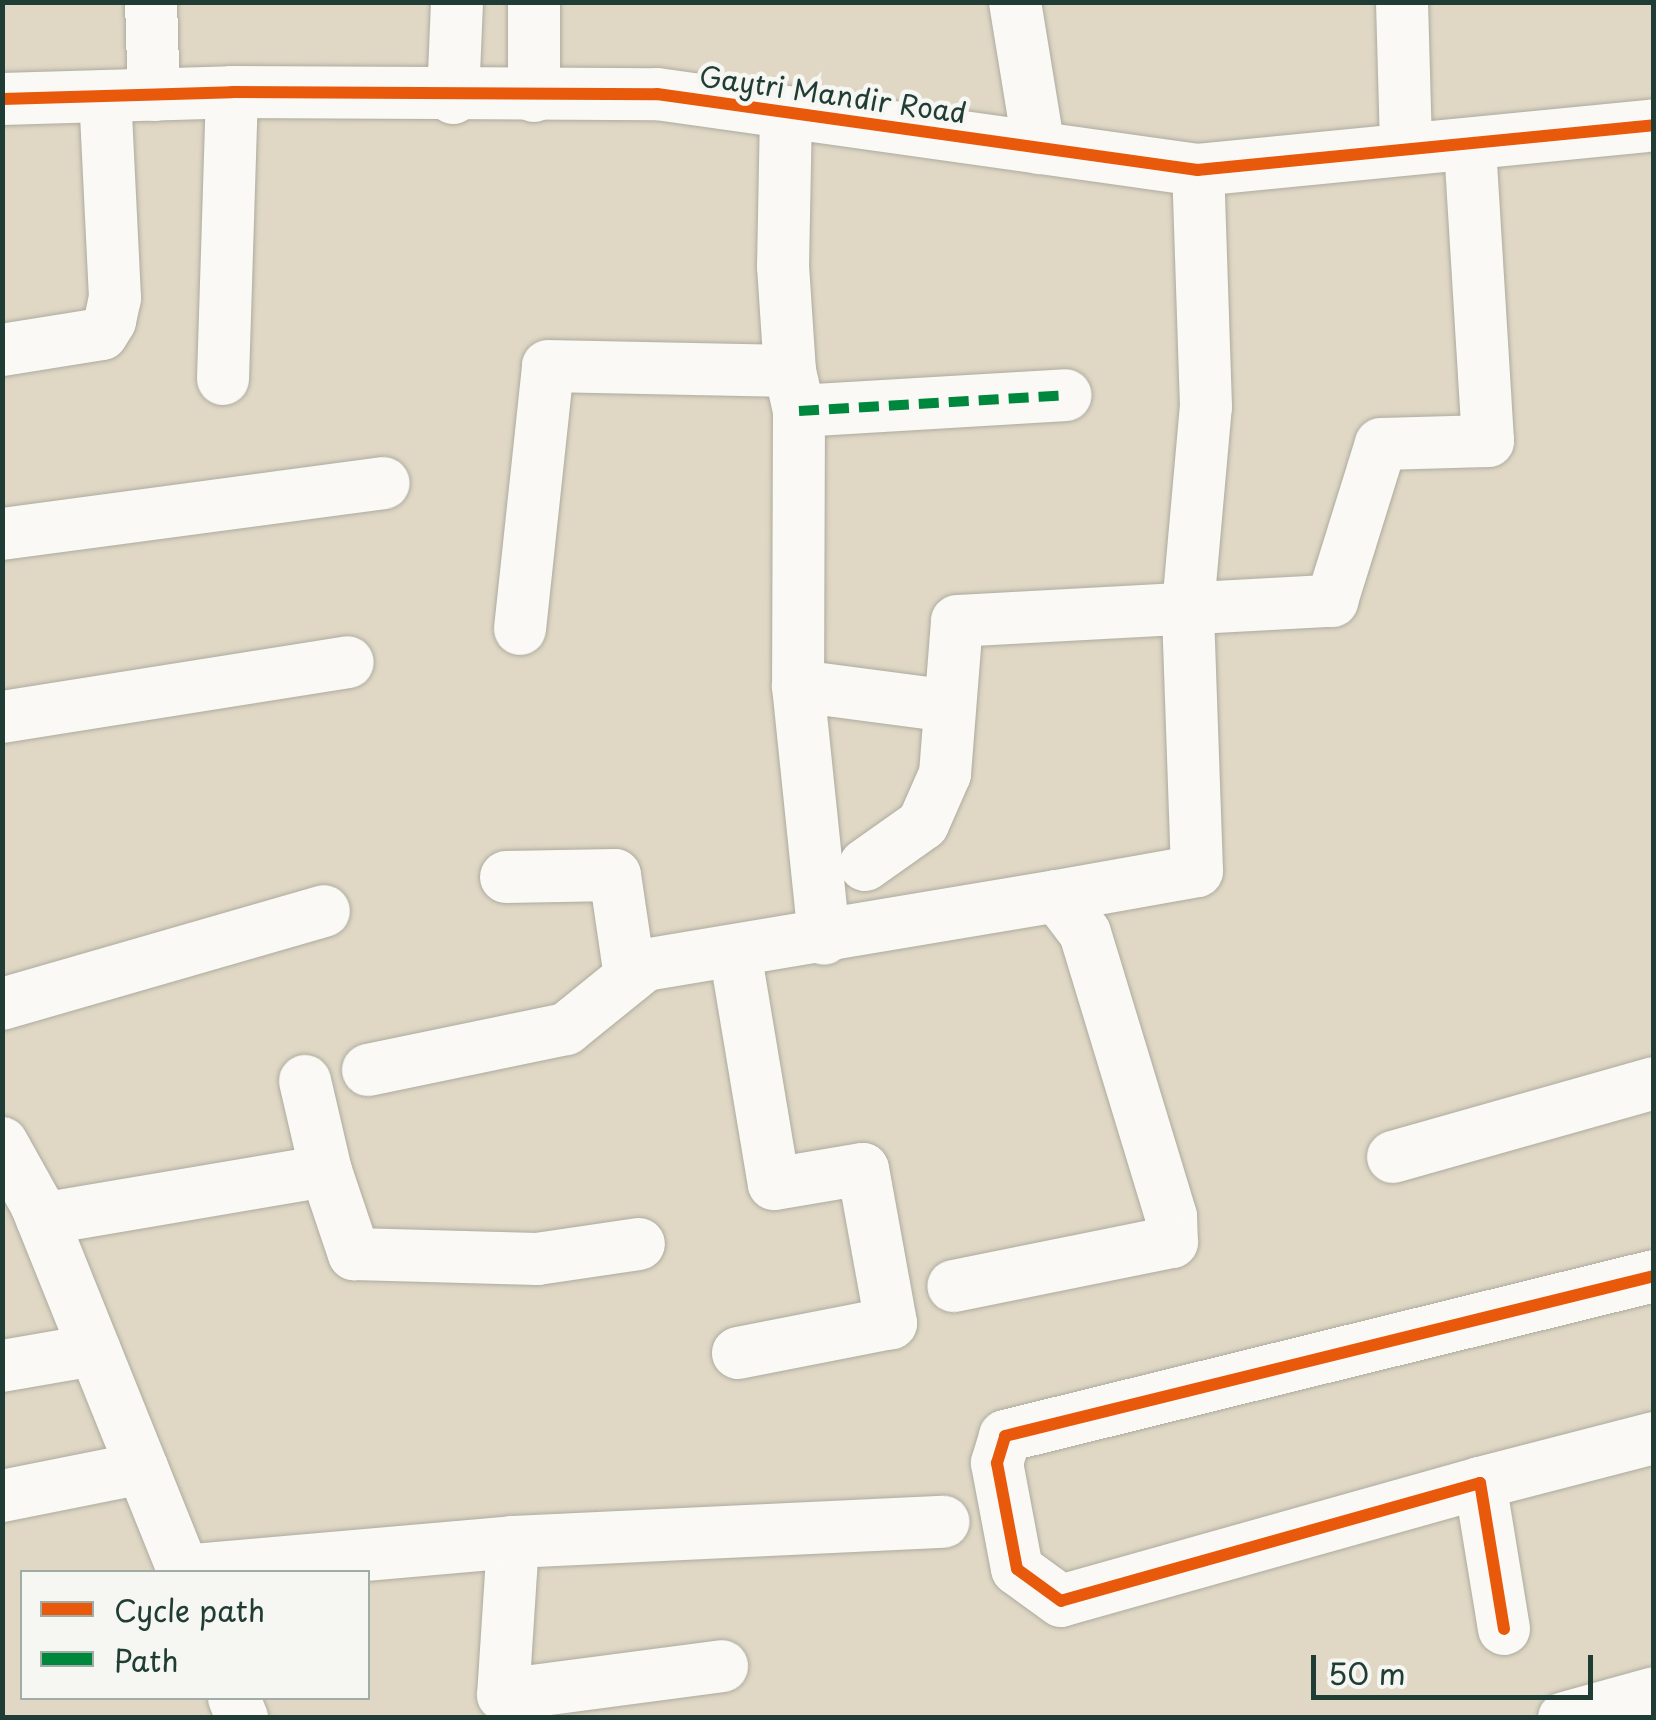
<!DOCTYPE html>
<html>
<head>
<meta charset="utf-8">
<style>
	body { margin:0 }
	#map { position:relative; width:1656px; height:1720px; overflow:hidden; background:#e0d8c5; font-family:"Playpen Sans",sans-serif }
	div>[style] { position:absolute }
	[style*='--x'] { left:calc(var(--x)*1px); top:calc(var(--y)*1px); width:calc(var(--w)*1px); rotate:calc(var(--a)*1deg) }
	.roads { filter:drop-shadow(0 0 2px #adab9e) drop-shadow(0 0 2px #adab9e) }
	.minor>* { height:52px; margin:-26px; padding:0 26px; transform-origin:26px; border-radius:26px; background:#faf9f6 }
	.quiet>* { height:10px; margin-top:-5px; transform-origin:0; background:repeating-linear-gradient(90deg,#00873e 0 20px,transparent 0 30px) }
	.cycleway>* { height:12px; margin:-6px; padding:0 6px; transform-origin:6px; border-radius:6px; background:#e8590c }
	span { translate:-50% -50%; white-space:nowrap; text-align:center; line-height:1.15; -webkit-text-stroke:9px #f6f6f2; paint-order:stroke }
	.street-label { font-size:28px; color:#1f3d34 }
	.frame { position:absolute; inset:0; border:5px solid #1f3d34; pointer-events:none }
	.legend { position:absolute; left:20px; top:1570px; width:350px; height:130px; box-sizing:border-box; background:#f6f6f2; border:2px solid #a0aca6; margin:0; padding:12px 18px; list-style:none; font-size:30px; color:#1f3d34 }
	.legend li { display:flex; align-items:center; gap:20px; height:50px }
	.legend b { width:50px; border:2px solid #a0aca6 }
	.scale { position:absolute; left:1311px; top:1655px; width:282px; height:45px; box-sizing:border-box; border:5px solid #1f3d34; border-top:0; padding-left:12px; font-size:30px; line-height:35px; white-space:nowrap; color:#1f3d34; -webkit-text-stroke:8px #f6f6f2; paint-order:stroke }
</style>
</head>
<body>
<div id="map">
	<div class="roads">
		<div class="minor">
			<i style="--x:151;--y:2;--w:93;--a:88.2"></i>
			<i style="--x:1015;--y:2;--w:148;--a:80.7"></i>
			<i style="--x:1402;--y:2;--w:147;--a:88.4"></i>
			<i style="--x:534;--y:96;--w:94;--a:-90"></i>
			<i style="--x:453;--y:98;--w:96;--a:-87.6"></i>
			<i style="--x:2;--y:99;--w:230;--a:-1.7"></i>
			<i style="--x:232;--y:92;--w:425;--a:0.3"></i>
			<i style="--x:657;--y:94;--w:546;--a:8"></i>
			<i style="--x:1198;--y:170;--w:458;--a:-5.6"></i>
			<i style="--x:786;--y:112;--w:154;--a:91.1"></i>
			<i style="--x:783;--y:266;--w:105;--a:86.2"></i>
			<i style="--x:790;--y:371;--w:41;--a:77.3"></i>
			<i style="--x:799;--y:411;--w:275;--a:90.2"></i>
			<i style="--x:798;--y:686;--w:153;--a:7.5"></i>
			<i style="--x:2;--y:350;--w:101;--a:-9.1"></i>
			<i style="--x:102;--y:334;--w:15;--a:-58"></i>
			<i style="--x:110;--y:321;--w:24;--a:-78"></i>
			<i style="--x:115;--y:298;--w:202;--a:-92.8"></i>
			<i style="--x:223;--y:379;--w:287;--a:-88.2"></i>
			<i style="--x:799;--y:411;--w:267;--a:-3.4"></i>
			<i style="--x:2;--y:534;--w:385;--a:-7.6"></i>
			<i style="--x:520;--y:629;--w:264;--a:-83.9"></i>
			<i style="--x:548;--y:366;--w:242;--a:1.2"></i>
			<i style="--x:798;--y:686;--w:254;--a:84.1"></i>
			<i style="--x:2;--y:717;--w:350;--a:-9"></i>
			<i style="--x:865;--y:865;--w:71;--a:-35.3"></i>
			<i style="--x:923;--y:824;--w:55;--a:-66.3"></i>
			<i style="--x:945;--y:774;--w:153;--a:-85.5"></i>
			<i style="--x:957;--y:621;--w:376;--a:-3.1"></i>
			<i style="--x:1332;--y:601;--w:164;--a:-72.7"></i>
			<i style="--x:1381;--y:444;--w:107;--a:-1.6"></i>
			<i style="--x:1488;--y:441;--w:297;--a:-93.5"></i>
			<i style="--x:506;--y:877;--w:109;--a:-1.1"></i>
			<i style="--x:615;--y:875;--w:103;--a:81.6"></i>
			<i style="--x:1057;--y:896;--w:142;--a:-10.1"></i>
			<i style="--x:1197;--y:871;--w:264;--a:-92"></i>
			<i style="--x:1188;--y:607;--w:201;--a:-84.9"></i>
			<i style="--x:1206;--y:407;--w:237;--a:-91.9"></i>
			<i style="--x:735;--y:952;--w:235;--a:80.5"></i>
			<i style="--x:774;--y:1184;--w:90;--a:-9.6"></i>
			<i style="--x:863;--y:1169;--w:157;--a:79.7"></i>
			<i style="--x:891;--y:1323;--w:156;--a:168.9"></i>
			<i style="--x:2;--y:1004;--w:335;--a:-16.1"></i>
			<i style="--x:368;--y:1070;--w:202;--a:-11.7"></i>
			<i style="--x:566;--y:1029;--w:102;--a:-39"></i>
			<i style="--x:645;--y:965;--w:418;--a:-9.5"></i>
			<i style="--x:1057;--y:896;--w:46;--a:52.9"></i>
			<i style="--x:1085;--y:933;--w:296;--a:73.1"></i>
			<i style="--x:1171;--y:1216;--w:26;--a:88"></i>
			<i style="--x:1172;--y:1242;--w:223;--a:168.6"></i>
			<i style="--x:305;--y:1081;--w:92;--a:76.9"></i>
			<i style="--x:2;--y:1143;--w:70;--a:60.9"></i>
			<i style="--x:36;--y:1204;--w:397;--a:68.1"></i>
			<i style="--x:1393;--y:1157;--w:271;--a:-15.8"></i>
			<i style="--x:42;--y:1219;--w:288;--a:-9.6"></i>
			<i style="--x:326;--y:1171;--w:88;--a:71.4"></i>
			<i style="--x:354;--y:1254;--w:183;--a:1.6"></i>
			<i style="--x:537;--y:1259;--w:103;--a:-8.4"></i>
			<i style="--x:2;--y:1366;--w:94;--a:-9.8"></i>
			<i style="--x:1480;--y:1483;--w:180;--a:-14.5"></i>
			<i style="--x:2;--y:1496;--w:143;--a:-11.3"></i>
			<i style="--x:513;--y:1542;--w:153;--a:93.7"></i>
			<i style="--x:503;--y:1695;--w:221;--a:-7.5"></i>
			<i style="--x:183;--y:1571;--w:331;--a:-5"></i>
			<i style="--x:513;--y:1542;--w:431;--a:-2.7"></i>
			<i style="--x:1504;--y:1629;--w:148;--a:-99.3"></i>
			<i style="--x:1480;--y:1483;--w:435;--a:164.3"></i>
			<i style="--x:1061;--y:1601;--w:54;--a:-144"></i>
			<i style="--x:1017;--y:1569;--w:108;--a:-100.7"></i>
			<i style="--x:997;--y:1463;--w:28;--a:-73"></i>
			<i style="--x:1005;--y:1436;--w:668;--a:-13.85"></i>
			<i style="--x:234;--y:1698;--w:22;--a:68"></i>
			<i style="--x:1564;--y:1718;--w:93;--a:-15.5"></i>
		</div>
	</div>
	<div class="quiet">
		<i style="--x:799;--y:411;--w:267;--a:-3.4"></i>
	</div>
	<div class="cycleway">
		<i style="--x:2;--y:99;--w:230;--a:-1.7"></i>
		<i style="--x:232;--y:92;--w:425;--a:0.3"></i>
		<i style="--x:657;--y:94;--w:546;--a:8"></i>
		<i style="--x:1198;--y:170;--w:458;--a:-5.6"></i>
		<i style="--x:1504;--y:1629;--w:148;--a:-99.3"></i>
		<i style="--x:1480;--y:1483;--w:435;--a:164.3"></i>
		<i style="--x:1061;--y:1601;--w:54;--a:-144"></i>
		<i style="--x:1017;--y:1569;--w:108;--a:-100.7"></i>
		<i style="--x:997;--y:1463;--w:28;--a:-73"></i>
		<i style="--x:1005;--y:1436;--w:668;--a:-13.85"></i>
	</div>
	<div class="street-label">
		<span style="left:833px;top:94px;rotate:8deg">Gaytri Mandir Road</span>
	</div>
	<div class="frame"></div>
	<ul class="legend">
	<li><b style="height:12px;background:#e8590c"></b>Cycle path</li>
	<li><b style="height:12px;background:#00873e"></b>Path</li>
	</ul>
	<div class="scale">50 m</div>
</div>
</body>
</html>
